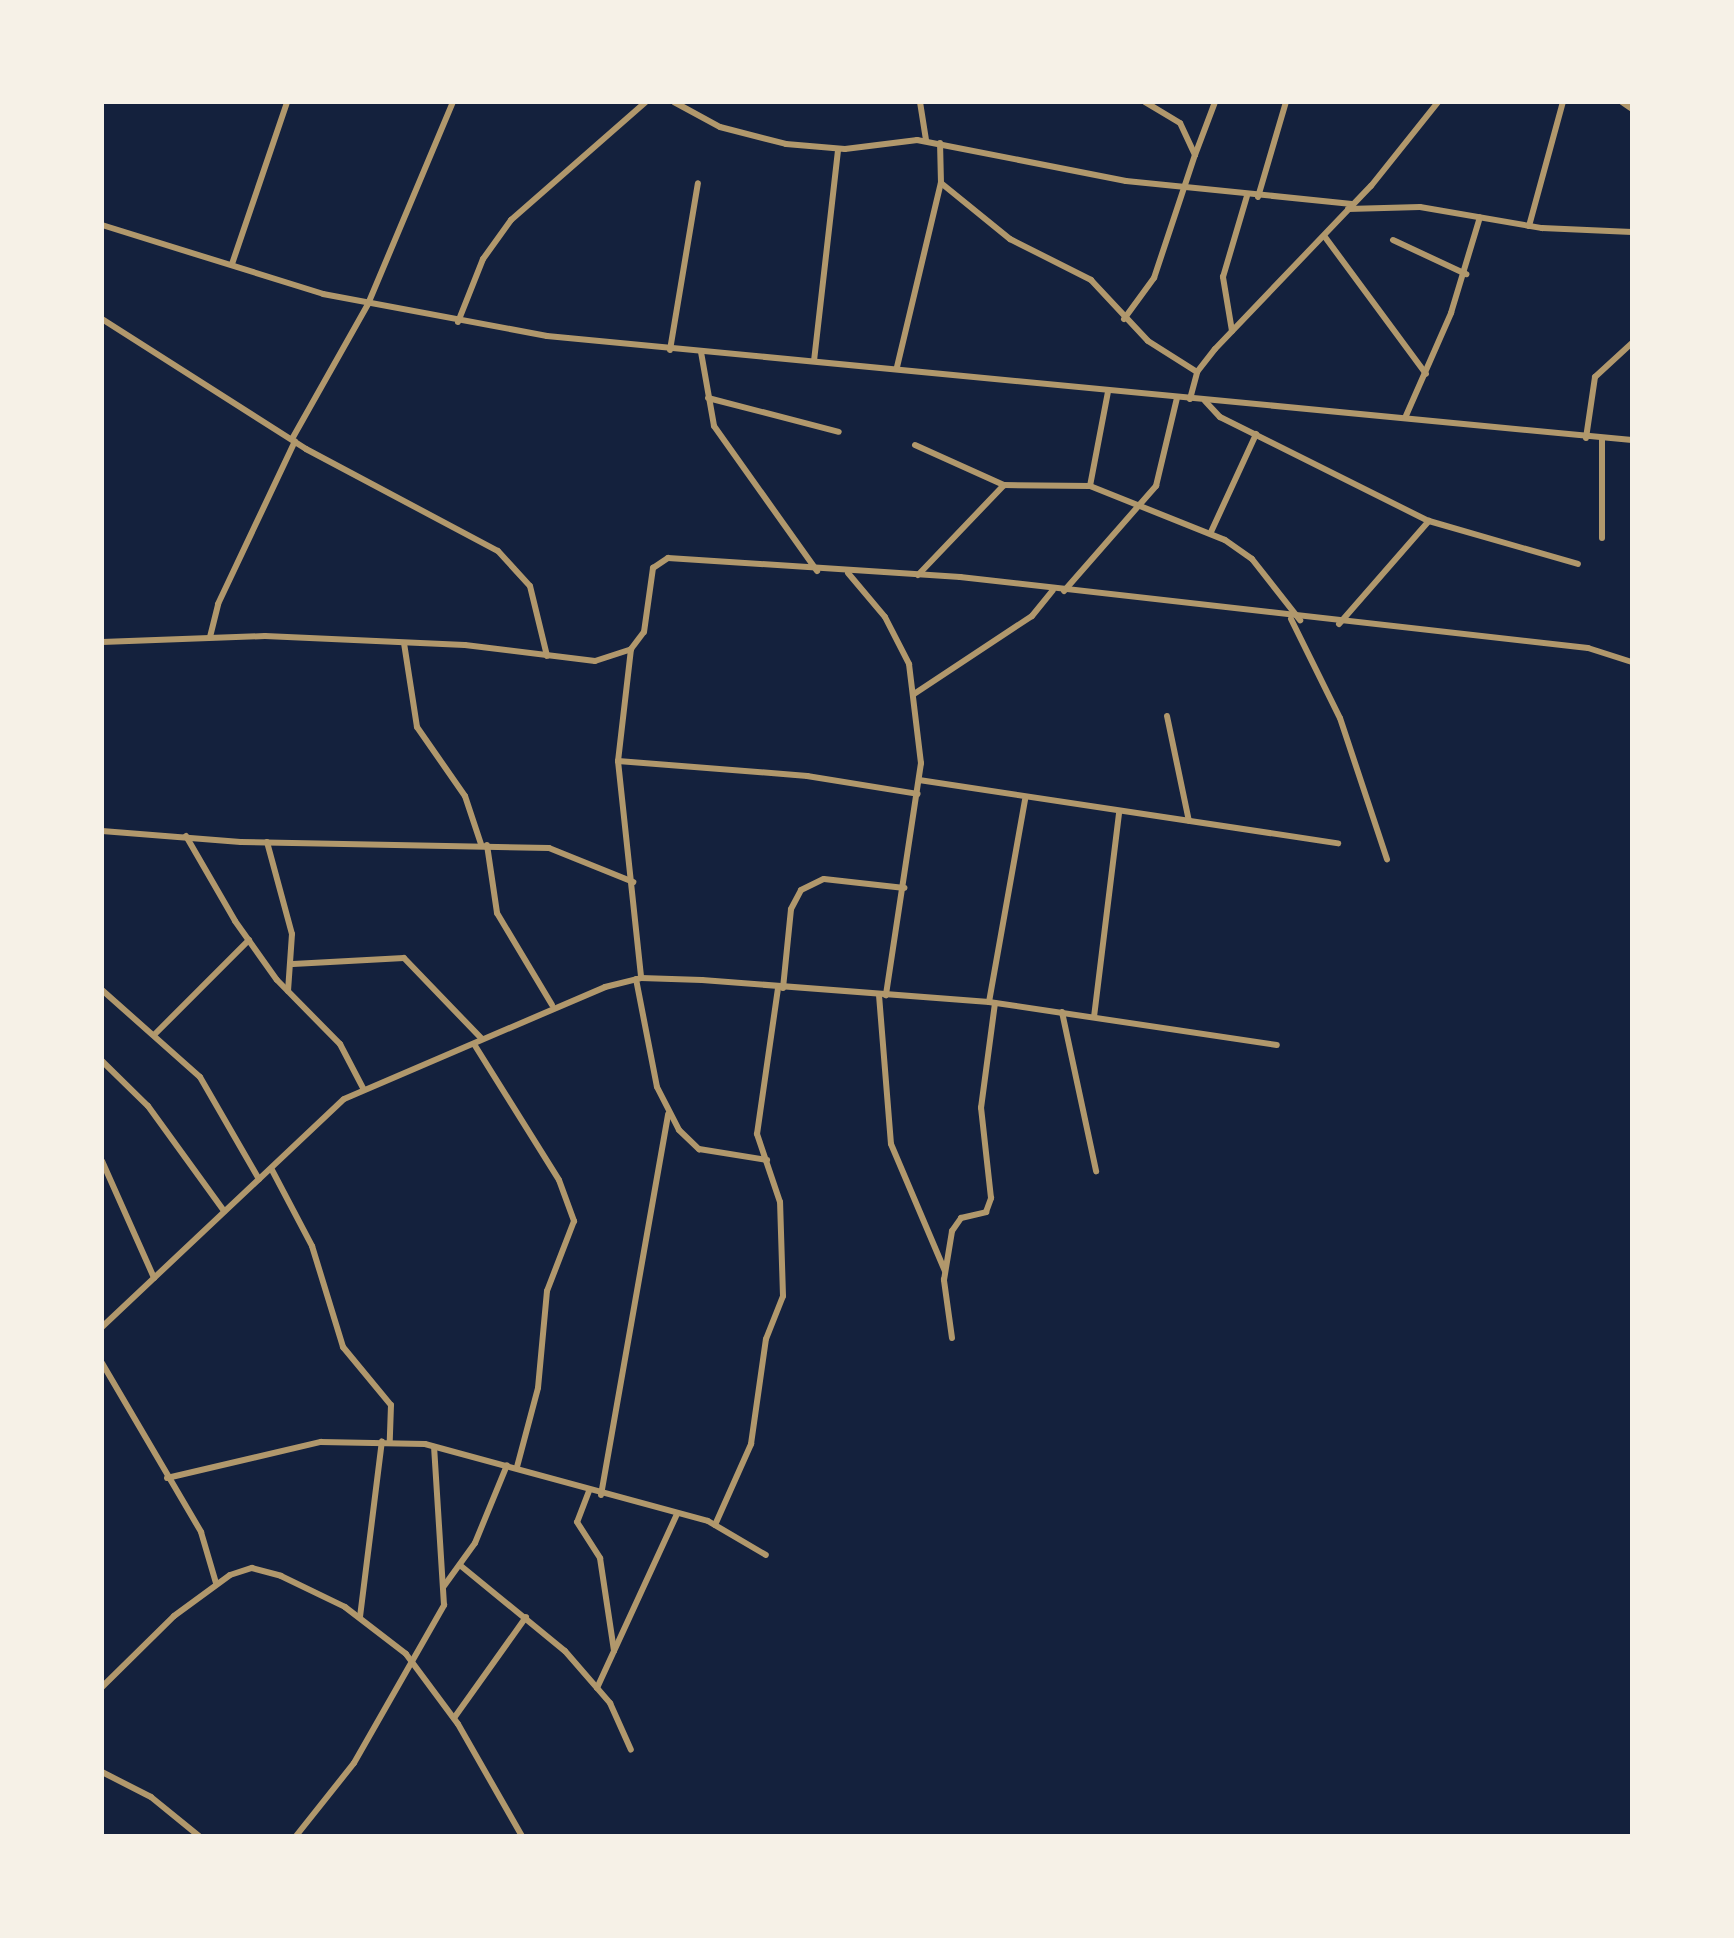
<!DOCTYPE html>
<html>
<head>
<meta charset="utf-8">
<style>
	body { margin:0 }
	#map { position:relative; width:1734px; height:1938px; overflow:hidden; background:#14213d; font-family:"Public Sans",sans-serif }
	div>[style] { position:absolute }
	[style*='--x'] { left:calc(var(--x)*1px); top:calc(var(--y)*1px); width:calc(var(--w)*1px); rotate:calc(var(--a)*1deg) }
	.minor>* { height:6px; margin:-3px; padding:0 3px; transform-origin:3px; border-radius:3px; background:#b1986c }
	span { translate:-50% -50%; white-space:nowrap; text-align:center; line-height:1.15; -webkit-text-stroke:7px #f6f1e7; paint-order:stroke }
	.frame { position:absolute; inset:0; border:104px solid #f6f1e7; pointer-events:none }
</style>
</head>
<body>
<div id="map">
	<div class="minor">
		<i style="--x:674;--y:102;--w:52;--a:28.5"></i>
		<i style="--x:720;--y:127;--w:68;--a:14.4"></i>
		<i style="--x:786;--y:144;--w:59;--a:4.8"></i>
		<i style="--x:845;--y:149;--w:73;--a:-7.1"></i>
		<i style="--x:917;--y:140;--w:213;--a:11.1"></i>
		<i style="--x:1126;--y:181;--w:227;--a:5.8"></i>
		<i style="--x:920;--y:102;--w:39;--a:81"></i>
		<i style="--x:1622;--y:102;--w:12;--a:35"></i>
		<i style="--x:1195;--y:155;--w:57;--a:-69.3"></i>
		<i style="--x:941;--y:183;--w:89;--a:39.1"></i>
		<i style="--x:1010;--y:239;--w:91;--a:26.8"></i>
		<i style="--x:1091;--y:280;--w:83;--a:46.9"></i>
		<i style="--x:1148;--y:341;--w:58;--a:32.3"></i>
		<i style="--x:1258;--y:197;--w:99;--a:-73.6"></i>
		<i style="--x:1348;--y:209;--w:72;--a:-1.6"></i>
		<i style="--x:1420;--y:207;--w:124;--a:9.8"></i>
		<i style="--x:1542;--y:228;--w:90;--a:2.5"></i>
		<i style="--x:102;--y:225;--w:232;--a:17.3"></i>
		<i style="--x:323;--y:294;--w:228;--a:10.6"></i>
		<i style="--x:547;--y:336;--w:1090;--a:5.48"></i>
		<i style="--x:1529;--y:226;--w:129;--a:-74.7"></i>
		<i style="--x:1325;--y:237;--w:170;--a:53.6"></i>
		<i style="--x:1393;--y:240;--w:81;--a:25"></i>
		<i style="--x:232;--y:264;--w:171;--a:-71.2"></i>
		<i style="--x:102;--y:319;--w:242;--a:32.5"></i>
		<i style="--x:306;--y:449;--w:217;--a:28"></i>
		<i style="--x:498;--y:551;--w:47;--a:47.6"></i>
		<i style="--x:530;--y:586;--w:72;--a:76.3"></i>
		<i style="--x:1124;--y:319;--w:51;--a:-53.8"></i>
		<i style="--x:1154;--y:278;--w:130;--a:-71.6"></i>
		<i style="--x:1195;--y:155;--w:35;--a:-115"></i>
		<i style="--x:1180;--y:123;--w:41;--a:-149"></i>
		<i style="--x:458;--y:322;--w:68;--a:-68.4"></i>
		<i style="--x:483;--y:259;--w:48;--a:-54.3"></i>
		<i style="--x:511;--y:220;--w:179;--a:-41.2"></i>
		<i style="--x:1232;--y:331;--w:55;--a:-99.5"></i>
		<i style="--x:1223;--y:277;--w:84;--a:-73.5"></i>
		<i style="--x:670;--y:350;--w:169;--a:-80.5"></i>
		<i style="--x:701;--y:352;--w:75;--a:80"></i>
		<i style="--x:714;--y:426;--w:178;--a:54.6"></i>
		<i style="--x:814;--y:361;--w:213;--a:-83.5"></i>
		<i style="--x:897;--y:367;--w:189;--a:-76.6"></i>
		<i style="--x:941;--y:183;--w:40;--a:-91.4"></i>
		<i style="--x:708;--y:398;--w:135;--a:14.5"></i>
		<i style="--x:1190;--y:399;--w:28;--a:-75"></i>
		<i style="--x:1197;--y:372;--w:29;--a:-52"></i>
		<i style="--x:1215;--y:349;--w:226;--a:-46.3"></i>
		<i style="--x:1371;--y:186;--w:107;--a:-51.4"></i>
		<i style="--x:1205;--y:401;--w:22;--a:47"></i>
		<i style="--x:1220;--y:417;--w:233;--a:26.5"></i>
		<i style="--x:1429;--y:521;--w:155;--a:16.1"></i>
		<i style="--x:1405;--y:418;--w:115;--a:-66.3"></i>
		<i style="--x:1451;--y:313;--w:100;--a:-73.2"></i>
		<i style="--x:1586;--y:438;--w:62;--a:-81.6"></i>
		<i style="--x:1595;--y:377;--w:50;--a:-42.6"></i>
		<i style="--x:292;--y:439;--w:155;--a:-60.6"></i>
		<i style="--x:368;--y:304;--w:219;--a:-67.2"></i>
		<i style="--x:1602;--y:439;--w:99;--a:90"></i>
		<i style="--x:915;--y:445;--w:98;--a:24.2"></i>
		<i style="--x:1090;--y:486;--w:96;--a:-79.2"></i>
		<i style="--x:1211;--y:532;--w:108;--a:-65.3"></i>
		<i style="--x:848;--y:573;--w:57;--a:49.9"></i>
		<i style="--x:885;--y:617;--w:53;--a:62.9"></i>
		<i style="--x:909;--y:664;--w:100;--a:83.1"></i>
		<i style="--x:921;--y:763;--w:235;--a:98.6"></i>
		<i style="--x:918;--y:575;--w:124;--a:-46.3"></i>
		<i style="--x:1004;--y:485;--w:86;--a:0.7"></i>
		<i style="--x:1090;--y:486;--w:145;--a:21.8"></i>
		<i style="--x:1225;--y:540;--w:33;--a:35"></i>
		<i style="--x:1252;--y:559;--w:78;--a:51.8"></i>
		<i style="--x:1064;--y:591;--w:140;--a:-48.8"></i>
		<i style="--x:1156;--y:486;--w:90;--a:-76.6"></i>
		<i style="--x:1291;--y:619;--w:110;--a:63.7"></i>
		<i style="--x:1340;--y:718;--w:149;--a:71.6"></i>
		<i style="--x:1339;--y:624;--w:137;--a:-48.9"></i>
		<i style="--x:210;--y:637;--w:34;--a:-76"></i>
		<i style="--x:218;--y:604;--w:180;--a:-64.7"></i>
		<i style="--x:102;--y:642;--w:163;--a:-2.1"></i>
		<i style="--x:265;--y:636;--w:200;--a:2.6"></i>
		<i style="--x:465;--y:645;--w:131;--a:7"></i>
		<i style="--x:595;--y:661;--w:38;--a:-18"></i>
		<i style="--x:631;--y:649;--w:21;--a:-53"></i>
		<i style="--x:644;--y:632;--w:65;--a:-82"></i>
		<i style="--x:653;--y:568;--w:18;--a:-34"></i>
		<i style="--x:668;--y:558;--w:293;--a:3.7"></i>
		<i style="--x:960;--y:577;--w:632;--a:6.45"></i>
		<i style="--x:1588;--y:648;--w:46;--a:17.7"></i>
		<i style="--x:404;--y:643;--w:85;--a:81.2"></i>
		<i style="--x:417;--y:727;--w:84;--a:55.2"></i>
		<i style="--x:465;--y:796;--w:51;--a:71.6"></i>
		<i style="--x:631;--y:649;--w:113;--a:96.6"></i>
		<i style="--x:618;--y:761;--w:218;--a:83.9"></i>
		<i style="--x:914;--y:694;--w:141;--a:-33.5"></i>
		<i style="--x:1032;--y:616;--w:33;--a:-51"></i>
		<i style="--x:1167;--y:716;--w:107;--a:78.2"></i>
		<i style="--x:618;--y:761;--w:190;--a:4.5"></i>
		<i style="--x:807;--y:776;--w:112;--a:9.2"></i>
		<i style="--x:919;--y:780;--w:424;--a:8.6"></i>
		<i style="--x:102;--y:831;--w:139;--a:4.5"></i>
		<i style="--x:241;--y:842;--w:308;--a:1.1"></i>
		<i style="--x:549;--y:848;--w:91;--a:22"></i>
		<i style="--x:186;--y:836;--w:98;--a:60"></i>
		<i style="--x:235;--y:921;--w:72;--a:54.6"></i>
		<i style="--x:277;--y:980;--w:90;--a:45.5"></i>
		<i style="--x:340;--y:1044;--w:50;--a:62.4"></i>
		<i style="--x:267;--y:842;--w:95;--a:74.8"></i>
		<i style="--x:292;--y:934;--w:57;--a:94"></i>
		<i style="--x:487;--y:845;--w:69;--a:81.6"></i>
		<i style="--x:497;--y:913;--w:107;--a:59.1"></i>
		<i style="--x:293;--y:964;--w:111;--a:-3.1"></i>
		<i style="--x:404;--y:958;--w:112;--a:46.1"></i>
		<i style="--x:636;--y:979;--w:110;--a:79"></i>
		<i style="--x:657;--y:1087;--w:48;--a:62.9"></i>
		<i style="--x:679;--y:1130;--w:28;--a:44"></i>
		<i style="--x:699;--y:1149;--w:69;--a:9.2"></i>
		<i style="--x:783;--y:988;--w:79;--a:-84.2"></i>
		<i style="--x:791;--y:909;--w:21;--a:-62"></i>
		<i style="--x:801;--y:890;--w:25;--a:-26"></i>
		<i style="--x:824;--y:879;--w:81;--a:6.4"></i>
		<i style="--x:102;--y:990;--w:131;--a:41.6"></i>
		<i style="--x:200;--y:1077;--w:118;--a:60"></i>
		<i style="--x:879;--y:995;--w:149;--a:85.4"></i>
		<i style="--x:891;--y:1144;--w:138;--a:67"></i>
		<i style="--x:989;--y:1002;--w:206;--a:-79.9"></i>
		<i style="--x:1062;--y:1012;--w:163;--a:77.9"></i>
		<i style="--x:1094;--y:1017;--w:205;--a:-83"></i>
		<i style="--x:155;--y:1034;--w:133;--a:-45"></i>
		<i style="--x:474;--y:1044;--w:160;--a:58"></i>
		<i style="--x:559;--y:1180;--w:44;--a:69.9"></i>
		<i style="--x:574;--y:1221;--w:75;--a:111.1"></i>
		<i style="--x:547;--y:1291;--w:97;--a:95.3"></i>
		<i style="--x:538;--y:1388;--w:82;--a:104.9"></i>
		<i style="--x:102;--y:1061;--w:64;--a:44.4"></i>
		<i style="--x:148;--y:1106;--w:130;--a:54.1"></i>
		<i style="--x:102;--y:1161;--w:128;--a:66"></i>
		<i style="--x:272;--y:1170;--w:86;--a:62.2"></i>
		<i style="--x:312;--y:1246;--w:106;--a:72.9"></i>
		<i style="--x:343;--y:1347;--w:75;--a:50.4"></i>
		<i style="--x:391;--y:1405;--w:36;--a:92"></i>
		<i style="--x:102;--y:1327;--w:332;--a:-43.3"></i>
		<i style="--x:344;--y:1099;--w:284;--a:-23.2"></i>
		<i style="--x:605;--y:987;--w:37;--a:-14"></i>
		<i style="--x:641;--y:978;--w:61;--a:1.9"></i>
		<i style="--x:702;--y:980;--w:288;--a:4.4"></i>
		<i style="--x:989;--y:1002;--w:291;--a:8.5"></i>
		<i style="--x:952;--y:1338;--w:59;--a:-97.9"></i>
		<i style="--x:944;--y:1280;--w:50;--a:-80.7"></i>
		<i style="--x:952;--y:1231;--w:16;--a:-55"></i>
		<i style="--x:961;--y:1218;--w:26;--a:-13"></i>
		<i style="--x:986;--y:1212;--w:15;--a:-70"></i>
		<i style="--x:991;--y:1198;--w:91;--a:-96.3"></i>
		<i style="--x:981;--y:1108;--w:106;--a:-82.4"></i>
		<i style="--x:102;--y:1363;--w:196;--a:59.6"></i>
		<i style="--x:201;--y:1532;--w:53;--a:73.6"></i>
		<i style="--x:167;--y:1478;--w:158;--a:-13.2"></i>
		<i style="--x:321;--y:1442;--w:104;--a:1.1"></i>
		<i style="--x:425;--y:1444;--w:293;--a:15.2"></i>
		<i style="--x:708;--y:1521;--w:67;--a:30.4"></i>
		<i style="--x:589;--y:1491;--w:33;--a:111"></i>
		<i style="--x:577;--y:1522;--w:43;--a:57.4"></i>
		<i style="--x:600;--y:1558;--w:94;--a:81.4"></i>
		<i style="--x:601;--y:1495;--w:387;--a:-80"></i>
		<i style="--x:715;--y:1525;--w:89;--a:-66"></i>
		<i style="--x:751;--y:1444;--w:106;--a:-81.9"></i>
		<i style="--x:766;--y:1339;--w:46;--a:-68.4"></i>
		<i style="--x:783;--y:1296;--w:94;--a:-91.8"></i>
		<i style="--x:780;--y:1202;--w:72;--a:-108.7"></i>
		<i style="--x:757;--y:1134;--w:148;--a:-81.8"></i>
		<i style="--x:461;--y:1566;--w:134;--a:39.3"></i>
		<i style="--x:565;--y:1651;--w:69;--a:49.1"></i>
		<i style="--x:610;--y:1703;--w:51;--a:65.9"></i>
		<i style="--x:444;--y:1586;--w:53;--a:-54.2"></i>
		<i style="--x:475;--y:1543;--w:84;--a:-67.7"></i>
		<i style="--x:360;--y:1617;--w:177;--a:-82.9"></i>
		<i style="--x:102;--y:1687;--w:101;--a:-44.6"></i>
		<i style="--x:174;--y:1616;--w:69;--a:-36.2"></i>
		<i style="--x:230;--y:1575;--w:23;--a:-18"></i>
		<i style="--x:252;--y:1568;--w:30;--a:15"></i>
		<i style="--x:281;--y:1576;--w:71;--a:25.8"></i>
		<i style="--x:345;--y:1607;--w:77;--a:37.6"></i>
		<i style="--x:406;--y:1654;--w:87;--a:53.4"></i>
		<i style="--x:458;--y:1724;--w:129;--a:60.3"></i>
		<i style="--x:597;--y:1688;--w:192;--a:-65.3"></i>
		<i style="--x:454;--y:1718;--w:124;--a:-54.5"></i>
		<i style="--x:102;--y:1772;--w:55;--a:27"></i>
		<i style="--x:151;--y:1797;--w:62;--a:39.1"></i>
		<i style="--x:296;--y:1836;--w:93;--a:-51.5"></i>
		<i style="--x:354;--y:1763;--w:182;--a:-60.3"></i>
		<i style="--x:444;--y:1605;--w:158;--a:-93.6"></i>
	</div>
	<div class="frame"></div>
</div>
</body>
</html>
